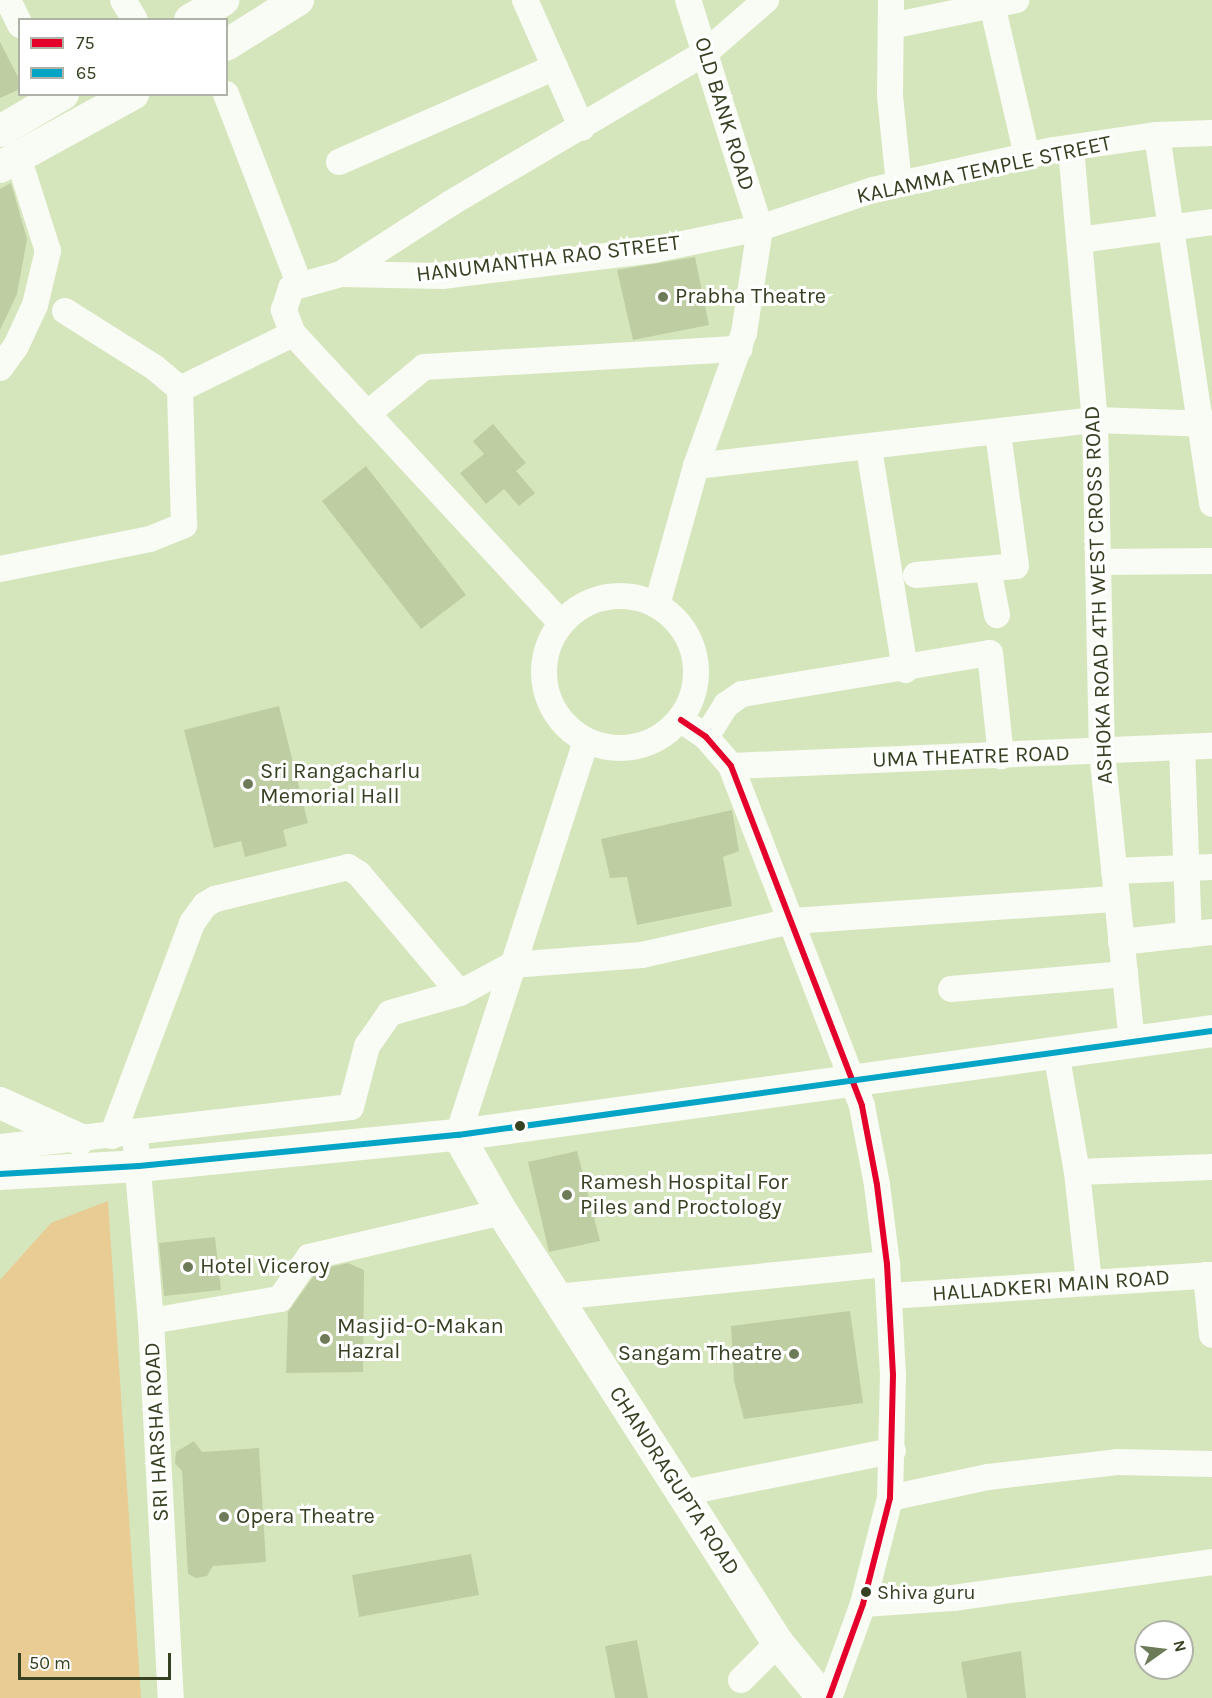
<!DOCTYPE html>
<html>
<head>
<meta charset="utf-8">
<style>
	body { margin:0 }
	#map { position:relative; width:1212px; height:1698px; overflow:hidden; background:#d6e6bc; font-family:Karla,sans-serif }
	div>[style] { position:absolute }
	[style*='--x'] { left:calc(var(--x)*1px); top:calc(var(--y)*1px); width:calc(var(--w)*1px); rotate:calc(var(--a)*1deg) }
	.green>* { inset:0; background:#e9cb94 }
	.building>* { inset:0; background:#bfcea2 }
	.minor>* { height:26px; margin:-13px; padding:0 13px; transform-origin:13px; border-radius:13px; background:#f9fbf5 }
	.minor>.ring { margin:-13px; padding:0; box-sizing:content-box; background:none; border:26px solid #f9fbf5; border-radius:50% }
	.major>* { height:32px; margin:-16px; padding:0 16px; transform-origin:16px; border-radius:16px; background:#f9fbf5 }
	.bus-1>* { height:6px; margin:-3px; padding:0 3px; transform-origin:3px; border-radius:3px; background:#e4002b }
	.bus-2>* { height:6px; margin:-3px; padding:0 3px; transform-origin:3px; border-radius:3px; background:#03a4c5 }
	.dots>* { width:16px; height:16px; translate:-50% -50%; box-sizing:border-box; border:3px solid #fff; border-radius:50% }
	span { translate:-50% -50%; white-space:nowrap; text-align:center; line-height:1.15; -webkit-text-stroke:6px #fff; paint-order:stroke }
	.bus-label { font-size:20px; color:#364122 }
	.left { translate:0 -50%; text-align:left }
	.street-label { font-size:22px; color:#364122 }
	.poi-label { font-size:22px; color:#364122 }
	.right { translate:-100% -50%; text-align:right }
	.legend { position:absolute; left:18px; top:18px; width:210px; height:78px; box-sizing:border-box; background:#fff; border:2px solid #afb3a7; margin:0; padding:8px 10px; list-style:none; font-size:18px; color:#364122 }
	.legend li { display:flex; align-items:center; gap:12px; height:30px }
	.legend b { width:30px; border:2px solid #afb3a7 }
	.north { position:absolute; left:1134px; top:1620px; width:60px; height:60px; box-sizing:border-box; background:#fff; border:2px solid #afb3a7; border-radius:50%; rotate:76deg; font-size:16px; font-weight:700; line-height:24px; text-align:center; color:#364122 }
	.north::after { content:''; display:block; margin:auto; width:21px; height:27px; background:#6e7b58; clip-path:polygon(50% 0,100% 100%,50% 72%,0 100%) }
	.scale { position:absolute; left:18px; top:1653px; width:153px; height:27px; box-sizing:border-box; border:3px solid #364122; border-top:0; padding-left:8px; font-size:18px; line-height:21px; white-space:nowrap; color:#364122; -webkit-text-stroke:4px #fff; paint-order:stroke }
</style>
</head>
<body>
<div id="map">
	<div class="green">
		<i style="clip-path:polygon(108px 1201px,141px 1698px,0 1698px,0 1280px,51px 1223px)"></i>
	</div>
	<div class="building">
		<i style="clip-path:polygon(0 42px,20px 81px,20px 89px,0 98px)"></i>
		<i style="clip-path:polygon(11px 183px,27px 239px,17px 294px,0 330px,0 189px)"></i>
		<i style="clip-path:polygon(695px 257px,709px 325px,633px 340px,617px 270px)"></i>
		<i style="clip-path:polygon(493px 424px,526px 463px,516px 471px,535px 493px,519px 506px,504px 489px,486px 504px,460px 473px,484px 454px,473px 441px)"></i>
		<i style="clip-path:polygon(366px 466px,466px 595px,421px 629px,322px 501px)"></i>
		<i style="clip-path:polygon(279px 706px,308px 823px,283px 830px,287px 846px,245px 857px,241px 841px,214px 848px,184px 730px)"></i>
		<i style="clip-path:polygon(732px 810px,739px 851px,723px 857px,732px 906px,637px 925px,627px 877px,610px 878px,601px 839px)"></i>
		<i style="clip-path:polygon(577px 1151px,600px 1241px,549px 1252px,528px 1162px)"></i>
		<i style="clip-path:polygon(215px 1237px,221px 1290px,164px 1296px,159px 1243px)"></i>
		<i style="clip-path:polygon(348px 1263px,364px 1270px,363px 1372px,286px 1373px,288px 1312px,318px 1270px)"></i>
		<i style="clip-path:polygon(850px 1311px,863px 1403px,744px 1419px,734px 1381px,731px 1326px)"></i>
		<i style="clip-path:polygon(194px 1441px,202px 1452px,259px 1448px,266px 1562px,213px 1566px,207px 1576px,196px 1578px,188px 1574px,182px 1471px,175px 1463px,176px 1452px)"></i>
		<i style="clip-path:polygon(471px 1554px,479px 1595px,359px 1617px,352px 1575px)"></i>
		<i style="clip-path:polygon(637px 1640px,648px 1698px,615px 1698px,605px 1646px)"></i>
		<i style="clip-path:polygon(1021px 1651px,1026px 1698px,967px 1698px,961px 1662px)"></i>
	</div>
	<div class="minor">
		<i style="--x:8;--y:0;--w:28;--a:64"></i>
		<i style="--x:123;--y:0;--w:23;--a:59"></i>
		<i style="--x:525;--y:0;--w:140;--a:66"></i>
		<i style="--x:891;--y:0;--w:96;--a:90.6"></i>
		<i style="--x:890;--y:96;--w:88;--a:84.2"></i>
		<i style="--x:991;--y:0;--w:160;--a:77"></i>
		<i style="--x:891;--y:26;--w:128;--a:-11.7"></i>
		<i style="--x:226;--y:94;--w:203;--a:68.9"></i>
		<i style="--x:1157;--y:135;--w:373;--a:81.5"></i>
		<i style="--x:1071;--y:148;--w:273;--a:85"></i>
		<i style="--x:1095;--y:420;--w:332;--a:88.8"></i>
		<i style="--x:1102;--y:752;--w:292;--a:84.1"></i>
		<i style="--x:339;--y:162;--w:236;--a:-23.7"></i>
		<i style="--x:1079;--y:240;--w:134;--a:-7.7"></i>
		<i style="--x:341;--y:274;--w:131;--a:-32.8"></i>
		<i style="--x:451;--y:203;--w:295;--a:-30.6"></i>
		<i style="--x:705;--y:53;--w:81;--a:-41"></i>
		<i style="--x:65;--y:311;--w:105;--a:32.2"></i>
		<i style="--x:154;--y:367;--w:34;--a:40"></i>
		<i style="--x:180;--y:389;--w:126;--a:-26"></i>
		<i style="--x:0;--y:368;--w:27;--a:-54"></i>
		<i style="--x:16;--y:346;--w:45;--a:-65.1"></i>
		<i style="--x:35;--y:305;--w:56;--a:-76.5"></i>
		<i style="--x:48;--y:251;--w:99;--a:-107.7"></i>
		<i style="--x:367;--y:414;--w:74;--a:-39.5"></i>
		<i style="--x:424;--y:367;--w:316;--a:-3.3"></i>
		<i style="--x:869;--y:449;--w:224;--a:80.7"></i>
		<i style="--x:696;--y:466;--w:402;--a:-6.6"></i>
		<i style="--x:1095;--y:420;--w:117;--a:2"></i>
		<i style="--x:1100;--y:562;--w:112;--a:-0.5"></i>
		<i style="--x:0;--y:569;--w:153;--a:-11.3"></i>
		<i style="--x:150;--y:539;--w:37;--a:-22"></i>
		<i style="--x:184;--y:525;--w:136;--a:-91.7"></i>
		<i style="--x:988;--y:569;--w:47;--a:78.9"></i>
		<i style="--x:916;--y:575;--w:100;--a:-5.1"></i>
		<i style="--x:1016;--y:566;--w:134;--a:-97.7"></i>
		<i class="ring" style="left:544px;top:596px;width:126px;height:126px"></i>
		<i style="--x:657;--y:605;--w:144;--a:-74.3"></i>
		<i style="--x:696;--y:466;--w:141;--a:-70.2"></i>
		<i style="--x:744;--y:333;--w:106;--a:-81.3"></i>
		<i style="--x:760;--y:228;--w:239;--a:-107.5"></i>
		<i style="--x:561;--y:623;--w:394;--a:-132.8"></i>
		<i style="--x:293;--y:334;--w:26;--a:-111"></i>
		<i style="--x:284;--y:310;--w:23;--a:-72"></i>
		<i style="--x:291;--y:288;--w:52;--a:-15.6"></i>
		<i style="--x:341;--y:274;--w:101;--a:1.1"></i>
		<i style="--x:442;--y:276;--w:213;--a:-7"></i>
		<i style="--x:653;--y:250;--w:109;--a:-11.6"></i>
		<i style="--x:760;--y:228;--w:119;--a:-18.6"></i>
		<i style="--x:873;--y:190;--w:185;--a:-12.5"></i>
		<i style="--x:1054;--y:150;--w:104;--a:-8.3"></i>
		<i style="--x:1157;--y:135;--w:55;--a:-2.1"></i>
		<i style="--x:681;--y:720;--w:30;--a:34"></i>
		<i style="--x:706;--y:737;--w:38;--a:49"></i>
		<i style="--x:731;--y:766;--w:364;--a:68.9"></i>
		<i style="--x:862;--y:1106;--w:80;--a:79.2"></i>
		<i style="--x:877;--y:1185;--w:80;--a:82.8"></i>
		<i style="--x:887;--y:1264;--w:111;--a:86.9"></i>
		<i style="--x:893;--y:1375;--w:123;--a:91.4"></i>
		<i style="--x:890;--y:1498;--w:109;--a:104.3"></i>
		<i style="--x:863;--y:1604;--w:100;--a:109.9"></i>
		<i style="--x:706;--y:737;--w:38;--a:-58"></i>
		<i style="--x:726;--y:705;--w:19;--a:-35"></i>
		<i style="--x:742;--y:694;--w:251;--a:-9.4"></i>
		<i style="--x:990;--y:653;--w:104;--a:83.9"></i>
		<i style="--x:1182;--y:748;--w:187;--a:87.9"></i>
		<i style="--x:731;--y:766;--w:481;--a:-2.4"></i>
		<i style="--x:1114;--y:871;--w:98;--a:-2.3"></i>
		<i style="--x:1121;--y:942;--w:92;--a:-6.3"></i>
		<i style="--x:951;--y:989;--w:175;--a:-4.9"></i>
		<i style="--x:1056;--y:1052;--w:122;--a:80.1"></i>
		<i style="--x:1077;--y:1172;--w:112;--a:83.8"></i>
		<i style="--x:458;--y:1135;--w:414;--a:-72"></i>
		<i style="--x:112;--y:1136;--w:228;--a:-69.4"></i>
		<i style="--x:192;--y:923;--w:22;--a:-54"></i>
		<i style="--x:205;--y:905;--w:12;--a:-31"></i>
		<i style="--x:215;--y:899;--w:137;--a:-13.5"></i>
		<i style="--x:348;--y:867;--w:13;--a:32"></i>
		<i style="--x:359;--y:874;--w:156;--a:49.7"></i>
		<i style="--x:0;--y:1147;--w:353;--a:-6.5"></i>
		<i style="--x:351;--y:1107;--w:63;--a:-75.3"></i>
		<i style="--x:367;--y:1046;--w:40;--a:-55.1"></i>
		<i style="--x:390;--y:1013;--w:73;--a:-15.9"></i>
		<i style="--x:460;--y:993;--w:59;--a:-28.3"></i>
		<i style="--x:512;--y:965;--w:130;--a:-4.4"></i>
		<i style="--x:642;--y:955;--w:154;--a:-12.8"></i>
		<i style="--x:792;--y:921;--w:326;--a:-3.9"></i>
		<i style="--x:136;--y:1147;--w:175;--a:85.1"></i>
		<i style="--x:151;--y:1321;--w:378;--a:87"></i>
		<i style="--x:1077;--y:1172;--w:135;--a:-2.1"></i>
		<i style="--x:1206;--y:1275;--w:60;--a:84.3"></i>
		<i style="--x:889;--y:1296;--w:324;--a:-3.7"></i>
		<i style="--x:556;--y:1297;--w:333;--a:-5.7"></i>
		<i style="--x:151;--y:1321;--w:131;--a:-9.7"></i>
		<i style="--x:280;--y:1299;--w:51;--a:-55.4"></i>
		<i style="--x:309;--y:1257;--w:198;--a:-13.1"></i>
		<i style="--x:682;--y:1493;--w:215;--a:-11.3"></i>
		<i style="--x:890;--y:1498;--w:100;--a:-12.1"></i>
		<i style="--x:988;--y:1477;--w:130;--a:-6.6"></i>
		<i style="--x:1117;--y:1462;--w:95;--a:1.2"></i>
		<i style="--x:863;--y:1604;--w:90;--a:-3.8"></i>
		<i style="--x:953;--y:1598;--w:261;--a:-7.9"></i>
		<i style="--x:741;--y:1680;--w:52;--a:-45"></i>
	</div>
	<div class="major">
		<i style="--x:190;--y:20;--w:39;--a:-31"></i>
		<i style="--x:226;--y:45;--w:85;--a:-32"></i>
		<i style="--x:0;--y:131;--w:73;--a:-30.4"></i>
		<i style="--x:0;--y:167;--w:152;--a:-28.8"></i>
		<i style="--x:0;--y:1103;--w:87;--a:24.5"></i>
		<i style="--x:458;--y:1135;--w:89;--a:60.3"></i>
		<i style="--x:502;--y:1212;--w:512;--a:57.37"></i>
		<i style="--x:778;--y:1643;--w:71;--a:50.7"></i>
		<i style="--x:0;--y:1174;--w:139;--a:-3.3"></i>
		<i style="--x:139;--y:1166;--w:321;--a:-5.6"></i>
		<i style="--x:458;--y:1135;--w:761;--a:-7.85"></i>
	</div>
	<div class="bus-1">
		<i style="--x:681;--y:720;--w:30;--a:34"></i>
		<i style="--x:706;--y:737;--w:38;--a:49"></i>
		<i style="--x:731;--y:766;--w:364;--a:68.9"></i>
		<i style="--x:862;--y:1106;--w:80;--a:79.2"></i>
		<i style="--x:877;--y:1185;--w:80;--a:82.8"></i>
		<i style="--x:887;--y:1264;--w:111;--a:86.9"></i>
		<i style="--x:893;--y:1375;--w:123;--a:91.4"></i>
		<i style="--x:890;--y:1498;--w:109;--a:104.3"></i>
		<i style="--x:863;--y:1604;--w:100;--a:109.9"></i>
	</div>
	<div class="bus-2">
		<i style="--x:0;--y:1174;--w:139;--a:-3.3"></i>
		<i style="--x:139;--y:1166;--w:321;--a:-5.6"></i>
		<i style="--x:458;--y:1135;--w:761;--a:-7.85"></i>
	</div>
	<div class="dots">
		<i style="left:663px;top:297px;background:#6e7b58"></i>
		<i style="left:248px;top:784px;background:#6e7b58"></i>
		<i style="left:520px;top:1126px;background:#364122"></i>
		<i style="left:567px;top:1195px;background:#6e7b58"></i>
		<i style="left:188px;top:1267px;background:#6e7b58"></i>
		<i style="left:325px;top:1339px;background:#6e7b58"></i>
		<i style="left:794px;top:1354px;background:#6e7b58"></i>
		<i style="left:224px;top:1517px;background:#6e7b58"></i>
		<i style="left:866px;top:1592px;background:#364122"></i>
	</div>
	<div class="bus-label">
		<span class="left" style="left:877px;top:1592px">Shiva guru</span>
	</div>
	<div class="street-label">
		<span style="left:724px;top:114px;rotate:73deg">OLD BANK ROAD</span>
		<span style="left:984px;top:170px;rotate:-12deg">KALAMMA TEMPLE STREET</span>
		<span style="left:548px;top:259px;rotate:-7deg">HANUMANTHA RAO STREET</span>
		<span style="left:1099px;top:595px;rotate:-92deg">ASHOKA ROAD 4TH WEST CROSS ROAD</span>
		<span style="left:971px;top:757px;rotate:-2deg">UMA THEATRE ROAD</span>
		<span style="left:1051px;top:1286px;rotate:-4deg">HALLADKERI MAIN ROAD</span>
		<span style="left:157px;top:1432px;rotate:-93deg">SRI HARSHA ROAD</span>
		<span style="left:674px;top:1481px;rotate:57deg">CHANDRAGUPTA ROAD</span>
	</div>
	<div class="poi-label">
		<span class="left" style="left:675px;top:297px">Prabha Theatre</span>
		<span class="left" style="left:260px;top:784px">Sri Rangacharlu<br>Memorial Hall</span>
		<span class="left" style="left:580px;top:1195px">Ramesh Hospital For<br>Piles and Proctology</span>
		<span class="left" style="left:200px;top:1267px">Hotel Viceroy</span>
		<span class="left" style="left:337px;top:1339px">Masjid-O-Makan<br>Hazral</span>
		<span class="right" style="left:782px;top:1354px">Sangam Theatre</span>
		<span class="left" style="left:236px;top:1517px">Opera Theatre</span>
	</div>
	<ul class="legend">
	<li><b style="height:8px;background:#e4002b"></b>75</li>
	<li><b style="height:8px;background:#03a4c5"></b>65</li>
	</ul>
	<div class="north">N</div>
	<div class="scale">50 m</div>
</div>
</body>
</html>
